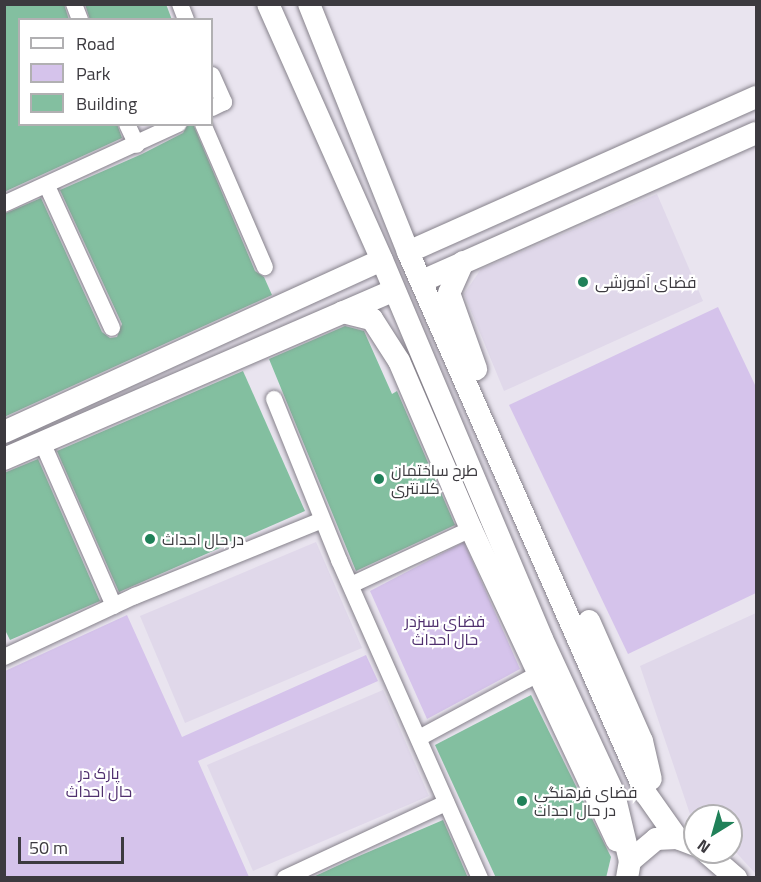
<!DOCTYPE html>
<html>
<head>
<meta charset="utf-8">
<style>
	body { margin:0 }
	#map { position:relative; width:761px; height:882px; overflow:hidden; background:#e9e4ef; font-family:"Titillium Web",Cairo,sans-serif }
	div>[style] { position:absolute }
	[style*='--x'] { left:calc(var(--x)*1px); top:calc(var(--y)*1px); width:calc(var(--w)*1px); rotate:calc(var(--a)*1deg) }
	.built>* { inset:0; background:#e0d8ea }
	.green>* { inset:0; background:#d5c3eb }
	.building>* { inset:0; background:#83bfa0 }
	.roads { filter:drop-shadow(0 0 2px #86828b) drop-shadow(0 0 2px #86828b) }
	.street>* { height:16px; margin:-8px; padding:0 8px; transform-origin:8px; border-radius:8px; background:#fff }
	.secondary>* { height:22px; margin:-11px; padding:0 11px; transform-origin:11px; border-radius:11px; background:#fff }
	.dots>* { width:16px; height:16px; translate:-50% -50%; box-sizing:border-box; border:3px solid #fff; border-radius:50% }
	span { translate:-50% -50%; white-space:nowrap; text-align:center; line-height:1.15; -webkit-text-stroke:4.5px #fff; paint-order:stroke }
	.poi-label { font-size:16px; color:#3c3a3f }
	.left { translate:0 -50%; text-align:left }
	.park-label { font-size:16px; color:#50306f }
	.frame { position:absolute; inset:0; border:6px solid #3c3a3f; pointer-events:none }
	.legend { position:absolute; left:18px; top:18px; width:195px; height:108px; box-sizing:border-box; background:#fff; border:2px solid #b1b0b2; margin:0; padding:8px 10px; list-style:none; font-size:18px; color:#3c3a3f }
	.legend li { display:flex; align-items:center; gap:12px; height:30px }
	.legend b { width:30px; border:2px solid #b1b0b2 }
	.north { position:absolute; left:683px; top:804px; width:60px; height:60px; box-sizing:border-box; background:#fff; border:2px solid #b1b0b2; border-radius:50%; rotate:217deg; font-size:16px; font-weight:700; line-height:24px; text-align:center; color:#3c3a3f }
	.north::after { content:''; display:block; margin:auto; width:21px; height:27px; background:#208159; clip-path:polygon(50% 0,100% 100%,50% 72%,0 100%) }
	.scale { position:absolute; left:18px; top:837px; width:106px; height:27px; box-sizing:border-box; border:3px solid #3c3a3f; border-top:0; padding-left:8px; font-size:18px; line-height:21px; white-space:nowrap; color:#3c3a3f; -webkit-text-stroke:4px #fff; paint-order:stroke }
</style>
</head>
<body>
<div id="map">
	<div class="built">
		<i style="clip-path:polygon(657px 194px,703px 301px,504px 391px,464px 294px,481px 269px)"></i>
		<i style="clip-path:polygon(316px 542px,362px 648px,185px 723px,140px 616px)"></i>
		<i style="clip-path:polygon(756px 613px,756px 874px,731px 847px,731px 816px,695px 816px,695px 822px,692px 820px,640px 666px)"></i>
		<i style="clip-path:polygon(383px 690px,429px 796px,253px 871px,207px 765px)"></i>
	</div>
	<div class="green">
		<i style="clip-path:polygon(718px 307px,756px 387px,756px 593px,628px 654px,509px 405px)"></i>
		<i style="clip-path:polygon(464px 542px,520px 669px,427px 719px,370px 591px)"></i>
		<i style="clip-path:polygon(127px 615px,182px 737px,366px 655px,378px 681px,198px 761px,249px 877px,5px 877px,5px 671px)"></i>
	</div>
	<div class="building">
		<i style="clip-path:polygon(4px 4px,64px 4px,69px 20px,20px 20px,20px 124px,117px 124px,122px 138px,4px 192px)"></i>
		<i style="clip-path:polygon(85px 4px,166px 4px,172px 20px,90px 20px)"></i>
		<i style="clip-path:polygon(188px 124px,193px 124px,255px 271px,264px 277px,272px 295px,4px 417px,4px 214px,41px 198px,102px 332px,110px 338px,117px 337px,122px 324px,60px 190px,142px 154px,183px 133px)"></i>
		<i style="clip-path:polygon(345px 326px,364px 331px,392px 394px,397px 391px,455px 525px,356px 571px,269px 359px)"></i>
		<i style="clip-path:polygon(243px 371px,305px 511px,119px 592px,57px 451px)"></i>
		<i style="clip-path:polygon(38px 459px,100px 601px,10px 640px,4px 628px,4px 473px)"></i>
		<i style="clip-path:polygon(531px 695px,611px 857px,606px 878px,496px 878px,435px 745px)"></i>
		<i style="clip-path:polygon(443px 820px,468px 878px,311px 878px,352px 859px)"></i>
	</div>
	<div class="roads">
		<div class="street">
			<i style="--x:74;--y:4;--w:17;--a:69"></i>
			<i style="--x:180;--y:4;--w:17;--a:69"></i>
			<i style="--x:212;--y:75;--w:30;--a:66"></i>
			<i style="--x:224;--y:102;--w:13;--a:153"></i>
			<i style="--x:127;--y:124;--w:23;--a:65"></i>
			<i style="--x:203;--y:124;--w:156;--a:66.6"></i>
			<i style="--x:47;--y:186;--w:156;--a:65.4"></i>
			<i style="--x:4;--y:204;--w:192;--a:-24.7"></i>
			<i style="--x:274;--y:399;--w:174;--a:68"></i>
			<i style="--x:339;--y:560;--w:348;--a:66.1"></i>
			<i style="--x:42;--y:442;--w:179;--a:66.3"></i>
			<i style="--x:351;--y:585;--w:132;--a:-25"></i>
			<i style="--x:4;--y:657;--w:145;--a:-25"></i>
			<i style="--x:135;--y:596;--w:202;--a:-22.1"></i>
			<i style="--x:419;--y:738;--w:135;--a:-28.3"></i>
			<i style="--x:285;--y:878;--w:178;--a:-25"></i>
		</div>
		<div class="secondary">
			<i style="--x:268;--y:4;--w:280;--a:66"></i>
			<i style="--x:382;--y:260;--w:411;--a:67.1"></i>
			<i style="--x:542;--y:639;--w:171;--a:65.1"></i>
			<i style="--x:614;--y:794;--w:69;--a:76.6"></i>
			<i style="--x:309;--y:4;--w:267;--a:68.2"></i>
			<i style="--x:408;--y:252;--w:592;--a:66.29"></i>
			<i style="--x:646;--y:794;--w:54;--a:54.8"></i>
			<i style="--x:408;--y:252;--w:381;--a:-24"></i>
			<i style="--x:463;--y:262;--w:34;--a:114"></i>
			<i style="--x:449;--y:293;--w:81;--a:70.4"></i>
			<i style="--x:422;--y:281;--w:365;--a:-23.9"></i>
			<i style="--x:343;--y:312;--w:30;--a:14"></i>
			<i style="--x:372;--y:319;--w:50;--a:57.3"></i>
			<i style="--x:399;--y:361;--w:183;--a:66.8"></i>
			<i style="--x:471;--y:529;--w:344;--a:64.9"></i>
			<i style="--x:4;--y:432;--w:415;--a:-24.5"></i>
			<i style="--x:4;--y:459;--w:424;--a:-23.4"></i>
			<i style="--x:589;--y:621;--w:131;--a:66.2"></i>
			<i style="--x:642;--y:741;--w:39;--a:77"></i>
			<i style="--x:706;--y:852;--w:40;--a:41"></i>
			<i style="--x:627;--y:878;--w:17;--a:-80"></i>
			<i style="--x:630;--y:861;--w:34;--a:-40"></i>
			<i style="--x:656;--y:839;--w:21;--a:-3"></i>
			<i style="--x:677;--y:838;--w:19;--a:21"></i>
		</div>
	</div>
	<div class="dots">
		<i style="left:583px;top:282px;background:#208159"></i>
		<i style="left:379px;top:479px;background:#208159"></i>
		<i style="left:150px;top:539px;background:#208159"></i>
		<i style="left:522px;top:801px;background:#208159"></i>
	</div>
	<div class="poi-label">
		<span class="left" style="left:595px;top:282px">فضای آموزشی</span>
		<span class="left" style="left:391px;top:479px">طرح ساختمان<br>کلانتری</span>
		<span class="left" style="left:162px;top:539px">در حال احداث</span>
		<span class="left" style="left:534px;top:801px">فضای فرهنگی<br>در حال احداث</span>
	</div>
	<div class="park-label">
		<span style="left:445px;top:630px">فضای سبزدر<br>حال احداث</span>
		<span style="left:99px;top:782px">پارک در<br>حال احداث</span>
	</div>
	<div class="frame"></div>
	<ul class="legend">
	<li><b style="height:8px;background:#fff"></b>Road</li>
	<li><b style="height:16px;background:#d5c3eb"></b>Park</li>
	<li><b style="height:16px;background:#83bfa0"></b>Building</li>
	</ul>
	<div class="north">N</div>
	<div class="scale">50 m</div>
</div>
</body>
</html>
